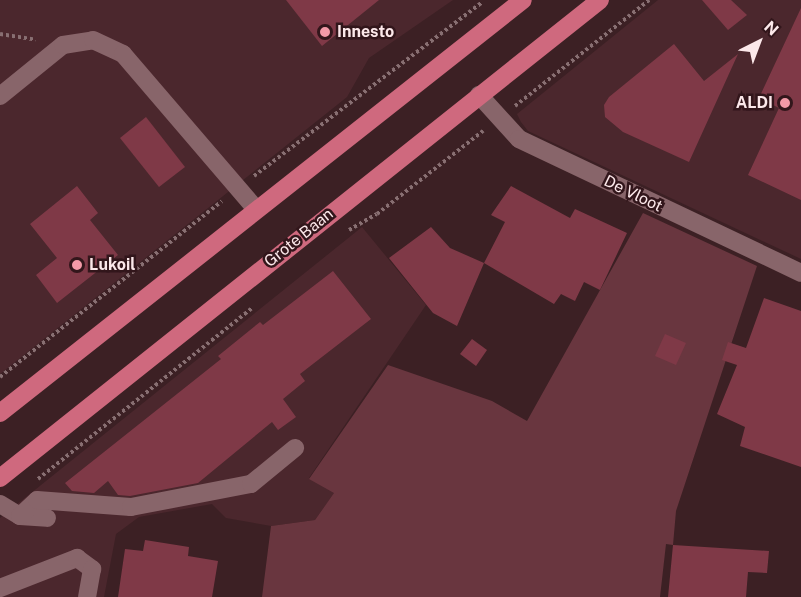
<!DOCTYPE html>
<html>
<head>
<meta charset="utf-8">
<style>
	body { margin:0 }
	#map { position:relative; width:801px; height:597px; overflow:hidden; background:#3c2024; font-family:"Public Sans",sans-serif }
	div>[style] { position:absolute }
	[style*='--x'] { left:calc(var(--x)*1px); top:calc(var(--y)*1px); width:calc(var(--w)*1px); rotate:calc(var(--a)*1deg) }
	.built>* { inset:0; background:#4b272d }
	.green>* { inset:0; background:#69363f }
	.building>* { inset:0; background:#7f3947 }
	.path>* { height:4px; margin-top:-2px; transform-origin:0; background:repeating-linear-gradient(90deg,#886f72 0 3px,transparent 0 6px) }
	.minor>* { height:18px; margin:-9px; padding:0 9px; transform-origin:9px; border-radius:9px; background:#88656a }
	.major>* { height:18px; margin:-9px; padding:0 9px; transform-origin:9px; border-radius:9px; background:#cf697e }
	.dots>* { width:16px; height:16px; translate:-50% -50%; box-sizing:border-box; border:3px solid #32161b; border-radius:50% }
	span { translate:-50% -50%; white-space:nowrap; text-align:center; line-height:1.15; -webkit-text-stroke:5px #32161b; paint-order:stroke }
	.poi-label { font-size:16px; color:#fce8ea; font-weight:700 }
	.left { translate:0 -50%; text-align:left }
	.right { translate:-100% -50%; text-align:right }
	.street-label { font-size:16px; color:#fce8ea }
	.north { position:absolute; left:729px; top:12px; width:60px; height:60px; -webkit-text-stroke:4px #32161b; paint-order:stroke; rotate:42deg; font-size:16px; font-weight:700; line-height:24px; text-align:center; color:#fce8ea }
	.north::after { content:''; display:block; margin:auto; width:21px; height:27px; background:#fce8ea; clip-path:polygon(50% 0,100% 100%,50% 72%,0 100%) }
</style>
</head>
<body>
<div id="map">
	<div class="built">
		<i style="clip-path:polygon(0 0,453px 0,369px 58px,347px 97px,0 374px)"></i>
		<i style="clip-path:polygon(658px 0,801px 0,801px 259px,528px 131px,521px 122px,517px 114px)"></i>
		<i style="clip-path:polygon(362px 227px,426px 305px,309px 478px,335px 492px,315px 520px,271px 526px,226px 518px,212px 504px,139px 517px,116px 534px,104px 597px,0 597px,0 518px)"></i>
	</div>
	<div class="green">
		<i style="clip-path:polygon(643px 213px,757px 266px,676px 511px,673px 545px,666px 544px,660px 597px,262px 597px,271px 526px,315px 520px,334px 493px,309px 479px,388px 365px,492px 401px,527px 421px)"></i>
	</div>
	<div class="building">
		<i style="clip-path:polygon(286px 0,379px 0,322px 46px)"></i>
		<i style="clip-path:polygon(702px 0,731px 0,747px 15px,728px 30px)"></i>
		<i style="clip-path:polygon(801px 8px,801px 200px,748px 175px,779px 108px,759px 98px)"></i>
		<i style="clip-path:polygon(674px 44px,704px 81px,738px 54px,689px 162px,623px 132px,605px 117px,604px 105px,609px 97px)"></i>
		<i style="clip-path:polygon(146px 117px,185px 167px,159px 187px,120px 138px)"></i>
		<i style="clip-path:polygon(77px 186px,98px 213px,90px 220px,118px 255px,57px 303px,36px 275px,57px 258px,30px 224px)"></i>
		<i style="clip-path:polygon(511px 186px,570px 218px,575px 209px,627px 233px,600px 290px,584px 282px,575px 301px,561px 294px,554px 304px,484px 263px,505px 222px,491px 215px)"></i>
		<i style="clip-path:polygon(431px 227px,450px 248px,484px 263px,457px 326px,433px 313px,389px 258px)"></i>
		<i style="clip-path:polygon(333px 271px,371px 319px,300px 374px,305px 381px,283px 399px,296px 417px,278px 430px,272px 422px,198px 483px,130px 496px,118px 495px,108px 481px,94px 493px,72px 491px,65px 483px,221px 359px,218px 356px,260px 322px,263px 325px)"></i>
		<i style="clip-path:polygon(764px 298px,801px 311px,801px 467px,740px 446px,745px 427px,717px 414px,737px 365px,722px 360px,728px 342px,746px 348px)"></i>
		<i style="clip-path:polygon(665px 334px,686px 343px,676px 365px,655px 356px)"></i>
		<i style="clip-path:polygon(472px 339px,487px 350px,476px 366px,460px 354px)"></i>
		<i style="clip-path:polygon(145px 540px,189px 547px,188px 556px,218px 561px,212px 597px,118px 597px,125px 549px,143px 551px)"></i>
		<i style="clip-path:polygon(673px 545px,769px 551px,767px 573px,748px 572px,746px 597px,668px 597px)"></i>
	</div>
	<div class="path">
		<i style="--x:0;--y:34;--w:36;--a:9"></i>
		<i style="--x:515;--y:106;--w:171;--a:-38.3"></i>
		<i style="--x:254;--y:176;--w:287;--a:-37.3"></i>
		<i style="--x:349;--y:230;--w:32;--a:-30"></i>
		<i style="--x:377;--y:214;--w:135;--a:-38.1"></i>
		<i style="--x:0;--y:377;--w:283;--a:-38.4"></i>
		<i style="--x:38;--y:479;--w:274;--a:-38.6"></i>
	</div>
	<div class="minor">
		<i style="--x:479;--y:95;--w:59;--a:47.7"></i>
		<i style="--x:519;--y:139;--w:312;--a:25.4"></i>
		<i style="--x:0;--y:96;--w:81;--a:-39"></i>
		<i style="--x:63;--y:45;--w:30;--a:-9"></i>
		<i style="--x:93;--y:40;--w:33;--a:25"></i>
		<i style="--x:123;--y:54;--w:204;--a:49.4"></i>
		<i style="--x:0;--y:504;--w:23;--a:31"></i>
		<i style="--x:20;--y:516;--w:27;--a:4"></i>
		<i style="--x:20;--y:516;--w:23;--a:-43"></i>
		<i style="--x:37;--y:500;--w:94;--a:4.3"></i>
		<i style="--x:131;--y:507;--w:122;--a:-10.9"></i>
		<i style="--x:251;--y:484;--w:57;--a:-39.3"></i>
		<i style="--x:0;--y:588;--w:83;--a:-21.3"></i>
		<i style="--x:77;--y:558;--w:19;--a:36"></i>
		<i style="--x:92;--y:569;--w:28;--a:100"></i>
	</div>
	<div class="major">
		<i style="--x:0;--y:413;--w:666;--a:-38.3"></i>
		<i style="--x:0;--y:478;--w:767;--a:-38.54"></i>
	</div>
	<div class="dots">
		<i style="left:325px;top:32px;background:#f39aa8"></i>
		<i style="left:785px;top:103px;background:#f39aa8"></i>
		<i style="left:77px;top:265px;background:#f39aa8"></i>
	</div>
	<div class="poi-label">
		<span class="left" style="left:337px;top:32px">Innesto</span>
		<span class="right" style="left:773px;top:103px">ALDI</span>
		<span class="left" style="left:89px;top:265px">Lukoil</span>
	</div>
	<div class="street-label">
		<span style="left:633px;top:194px;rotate:26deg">De Vloot</span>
		<span style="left:299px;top:238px;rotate:-39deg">Grote Baan</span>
	</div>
	<div class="north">N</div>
</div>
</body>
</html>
